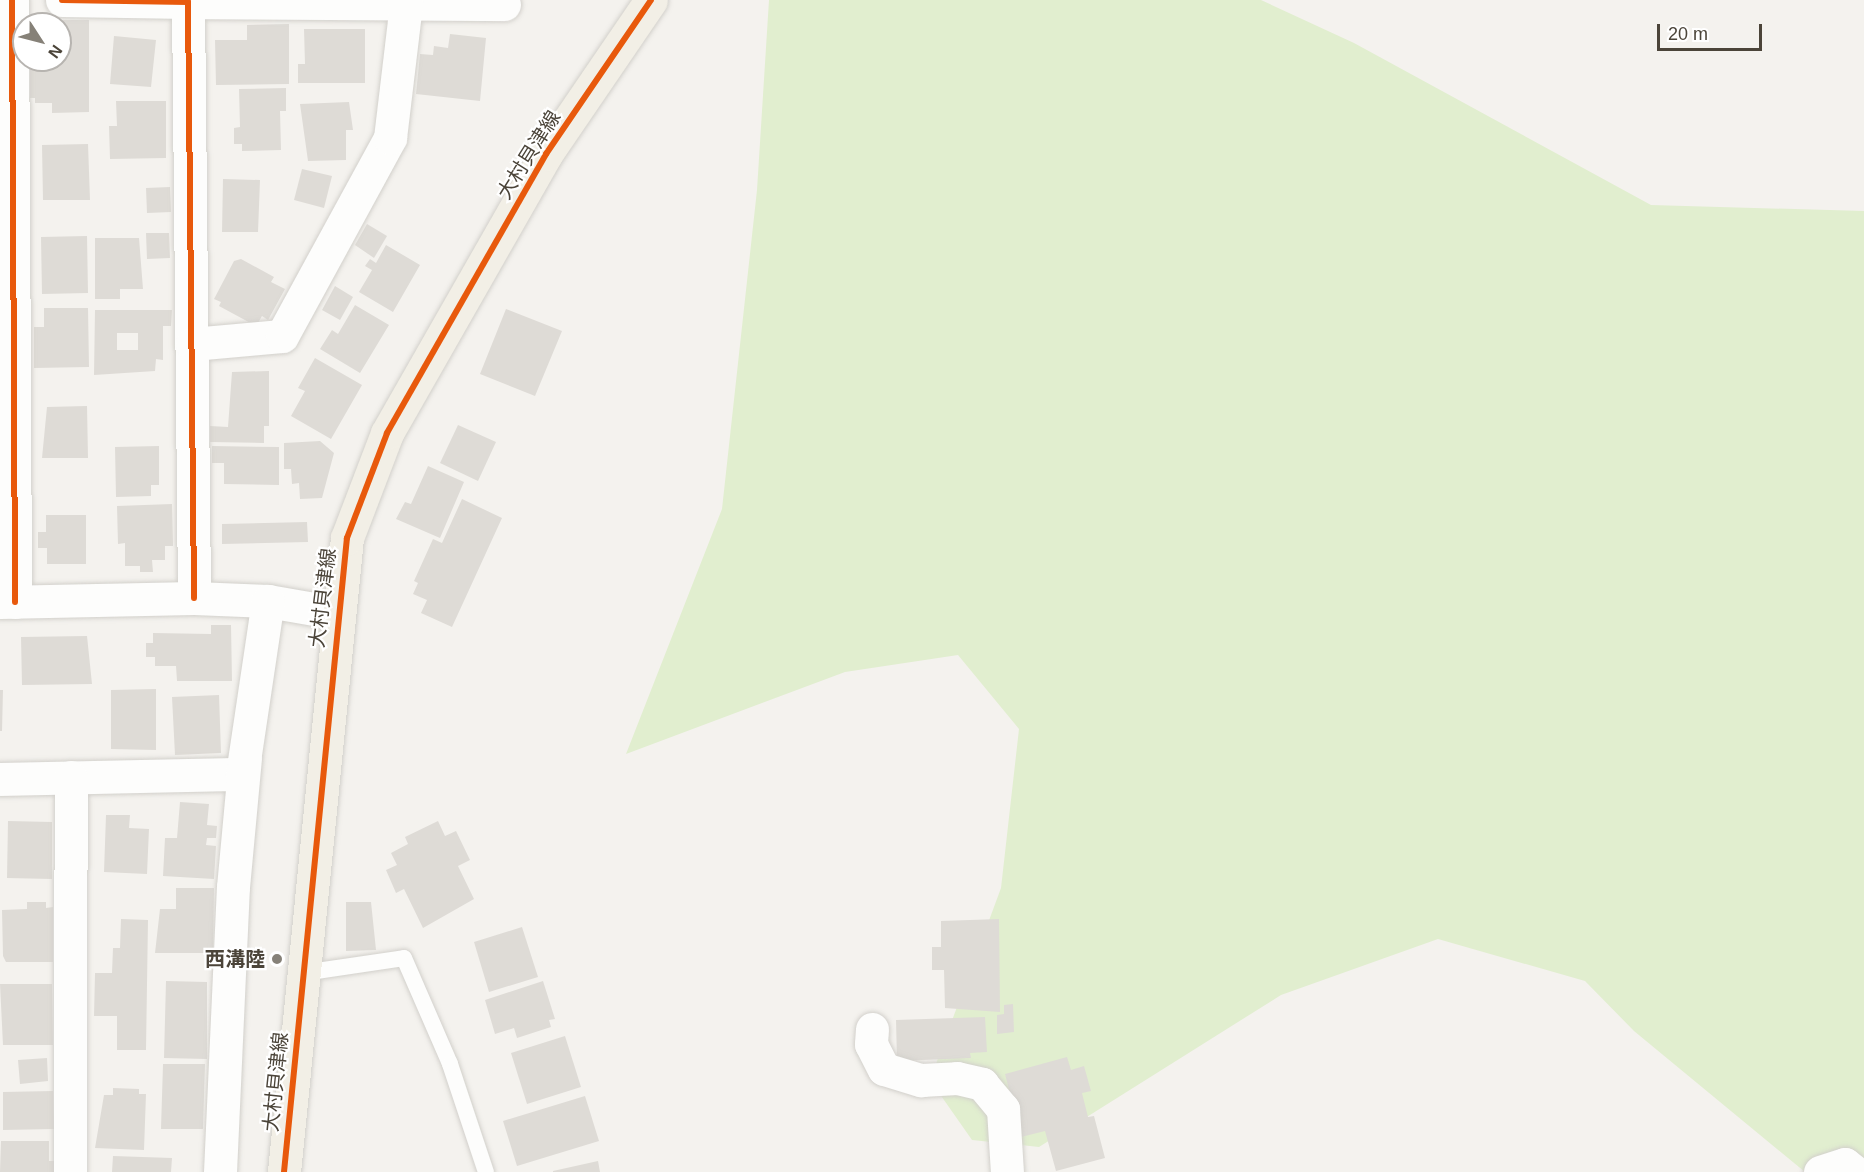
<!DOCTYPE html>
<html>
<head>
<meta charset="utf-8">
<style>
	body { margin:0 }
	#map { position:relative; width:1864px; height:1172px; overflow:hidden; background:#f4f2ee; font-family:Arial,"Noto Sans JP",sans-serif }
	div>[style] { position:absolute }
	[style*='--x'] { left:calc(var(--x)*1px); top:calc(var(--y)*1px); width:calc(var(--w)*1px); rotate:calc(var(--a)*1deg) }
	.green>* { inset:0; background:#e1eecf }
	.building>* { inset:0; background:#dedbd6 }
	.roads { filter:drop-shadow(0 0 2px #d2d0cb) drop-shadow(0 0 2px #d2d0cb) }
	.service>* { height:16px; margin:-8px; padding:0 8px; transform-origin:8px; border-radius:8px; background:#fdfdfc }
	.minor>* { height:33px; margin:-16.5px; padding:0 16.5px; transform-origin:16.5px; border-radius:16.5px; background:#fdfdfc }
	.primary>* { height:33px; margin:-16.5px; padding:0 16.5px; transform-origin:16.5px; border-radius:16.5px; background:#f2efe6 }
	.cycleway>* { height:6px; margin:-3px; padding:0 3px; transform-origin:3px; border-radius:3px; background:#e8590c }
	.dots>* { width:16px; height:16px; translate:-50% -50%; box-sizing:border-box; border:3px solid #fff; border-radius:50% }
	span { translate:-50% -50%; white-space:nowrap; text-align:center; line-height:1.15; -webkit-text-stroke:4.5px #fff; paint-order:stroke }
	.street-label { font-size:20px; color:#4b4439 }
	.poi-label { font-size:20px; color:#4b4439; font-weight:700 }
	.right { translate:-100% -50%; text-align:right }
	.north { position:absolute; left:12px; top:12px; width:60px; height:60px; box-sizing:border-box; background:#fff; border:2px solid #b7b4b0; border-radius:50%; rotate:126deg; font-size:16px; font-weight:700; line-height:24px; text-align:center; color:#4b4439 }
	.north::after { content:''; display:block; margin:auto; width:21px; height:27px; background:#868178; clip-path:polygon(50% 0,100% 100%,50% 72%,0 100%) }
	.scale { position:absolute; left:1657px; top:24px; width:105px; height:27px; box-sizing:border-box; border:3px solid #4b4439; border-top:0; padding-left:8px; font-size:18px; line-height:21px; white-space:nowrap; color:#4b4439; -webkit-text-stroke:4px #fff; paint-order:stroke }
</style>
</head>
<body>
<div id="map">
	<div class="green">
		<i style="clip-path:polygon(769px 0,1261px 0,1354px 43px,1651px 205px,1864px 211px,1864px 1172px,1805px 1172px,1634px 1031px,1585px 981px,1438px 939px,1281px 995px,1039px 1147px,972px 1140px,930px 1080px,1001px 888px,1019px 729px,958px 655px,845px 672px,626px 754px,722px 509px,757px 190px)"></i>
	</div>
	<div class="building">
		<i style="clip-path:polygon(52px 20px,89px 20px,89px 112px,52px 113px,52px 103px,35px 103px,35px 98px,30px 98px,30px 60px,60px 60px,60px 24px)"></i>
		<i style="clip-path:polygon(289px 24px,289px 84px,216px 85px,215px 40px,247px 40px,247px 25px)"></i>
		<i style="clip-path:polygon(304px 29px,365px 29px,365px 83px,298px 83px,298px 64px,305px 64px)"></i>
		<i style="clip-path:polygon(450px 34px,486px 38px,480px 101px,416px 94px,420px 54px,433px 55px,434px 46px,448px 48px)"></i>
		<i style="clip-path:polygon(114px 36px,156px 40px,151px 87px,110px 84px)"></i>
		<i style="clip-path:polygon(286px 88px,286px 111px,280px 111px,281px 150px,242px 151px,242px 144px,234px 144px,234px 128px,240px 127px,239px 89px)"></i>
		<i style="clip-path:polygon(116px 101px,166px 101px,166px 158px,110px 159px,109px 126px,117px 126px)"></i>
		<i style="clip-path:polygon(349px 102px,353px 130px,346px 130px,346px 160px,308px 161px,300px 104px)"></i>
		<i style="clip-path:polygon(88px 144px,90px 200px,43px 200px,42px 145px)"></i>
		<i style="clip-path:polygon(302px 169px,332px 176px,324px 208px,294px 200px)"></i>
		<i style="clip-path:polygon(223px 179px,260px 180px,258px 232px,222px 232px)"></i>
		<i style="clip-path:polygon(170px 187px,171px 212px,147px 213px,146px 188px)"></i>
		<i style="clip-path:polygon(367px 224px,387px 236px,374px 258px,355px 245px)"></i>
		<i style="clip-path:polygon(146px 233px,169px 233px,170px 258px,147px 259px)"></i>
		<i style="clip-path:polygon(87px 236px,88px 293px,42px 294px,41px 237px)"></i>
		<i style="clip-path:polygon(95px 238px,139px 238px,143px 289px,120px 289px,120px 299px,95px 299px)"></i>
		<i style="clip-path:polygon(386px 245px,420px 265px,393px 312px,359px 292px,372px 270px,365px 266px,370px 259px,376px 263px)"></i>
		<i style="clip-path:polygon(241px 259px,274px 277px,271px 282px,285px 289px,268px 320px,262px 316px,256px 326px,219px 306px,221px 302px,214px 299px,234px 261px)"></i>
		<i style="clip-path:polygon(335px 286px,353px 297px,340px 320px,322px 310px)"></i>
		<i style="clip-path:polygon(355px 305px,389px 325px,360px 373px,320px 349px,332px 330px,338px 334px)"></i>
		<i style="clip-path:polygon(44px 308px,88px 308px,89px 367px,34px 368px,34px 327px,44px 327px)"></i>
		<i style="clip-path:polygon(506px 309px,562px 331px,535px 396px,480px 374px)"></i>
		<i style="clip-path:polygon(evenodd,95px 310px,172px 310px,171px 326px,163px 326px,163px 360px,156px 359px,155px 371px,94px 375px,95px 310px,117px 333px,138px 333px,138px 350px,117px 350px,117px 333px)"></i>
		<i style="clip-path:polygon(315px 358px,362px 385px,331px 439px,291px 416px,305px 391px,298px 388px)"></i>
		<i style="clip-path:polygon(269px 371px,269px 426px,264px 426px,264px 443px,210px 442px,210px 426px,228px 427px,232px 372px)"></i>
		<i style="clip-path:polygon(87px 406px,88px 458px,42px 458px,47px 407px)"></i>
		<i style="clip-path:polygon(458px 425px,496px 442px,478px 481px,440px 463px)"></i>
		<i style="clip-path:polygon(320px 441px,334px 453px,322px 498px,300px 499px,299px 483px,292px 484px,291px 469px,284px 469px,284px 443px)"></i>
		<i style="clip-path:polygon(159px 446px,159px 485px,151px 485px,151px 496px,116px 497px,115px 447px)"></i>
		<i style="clip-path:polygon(212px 446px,279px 447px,279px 485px,224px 484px,224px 463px,212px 463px)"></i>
		<i style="clip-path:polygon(428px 466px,464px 482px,440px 538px,396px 519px,405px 502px,411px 504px)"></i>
		<i style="clip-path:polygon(462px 499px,502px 518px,452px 627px,421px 613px,427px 600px,413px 594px,418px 583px,414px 581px,433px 539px,442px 543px)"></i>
		<i style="clip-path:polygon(172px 504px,173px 546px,165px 546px,165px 560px,152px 560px,153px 572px,140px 572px,140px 566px,125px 566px,125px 543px,118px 544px,117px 506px)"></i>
		<i style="clip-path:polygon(46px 515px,86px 515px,86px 564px,47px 564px,47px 548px,38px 548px,38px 532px,46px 532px)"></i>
		<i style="clip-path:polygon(307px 522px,308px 542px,222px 544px,222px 524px)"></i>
		<i style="clip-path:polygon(211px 625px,231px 625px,232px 681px,177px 681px,176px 666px,155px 666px,155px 657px,146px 657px,146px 643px,153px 643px,153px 633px,211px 634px)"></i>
		<i style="clip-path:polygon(87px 636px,92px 684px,22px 685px,21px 637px)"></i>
		<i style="clip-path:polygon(156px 689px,156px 750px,111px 749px,111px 690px)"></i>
		<i style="clip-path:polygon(0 690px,3px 690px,2px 731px,0 731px)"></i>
		<i style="clip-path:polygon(219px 695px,221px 753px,175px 755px,172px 697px)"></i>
		<i style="clip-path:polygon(180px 802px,209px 804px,207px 825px,217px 826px,216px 838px,207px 838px,206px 845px,216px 846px,214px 879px,163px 876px,165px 838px,177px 838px)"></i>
		<i style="clip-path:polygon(106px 815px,130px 815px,129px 828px,149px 829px,147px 874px,104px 872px)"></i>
		<i style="clip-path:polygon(8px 821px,52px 822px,52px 879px,7px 878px)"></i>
		<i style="clip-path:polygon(438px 821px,445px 836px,456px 831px,470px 860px,458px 866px,474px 899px,423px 928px,404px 889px,396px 893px,386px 870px,397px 865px,391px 853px,408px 844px,405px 837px)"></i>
		<i style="clip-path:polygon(176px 888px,214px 888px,213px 953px,155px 953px,160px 909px,176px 909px)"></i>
		<i style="clip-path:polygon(27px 902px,46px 902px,46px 908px,53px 907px,53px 962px,6px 962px,3px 956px,2px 910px,27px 909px)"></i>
		<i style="clip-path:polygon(346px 902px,371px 902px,376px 950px,346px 951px)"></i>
		<i style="clip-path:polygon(121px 919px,148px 920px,146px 1050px,117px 1050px,117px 1016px,94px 1016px,95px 973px,112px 973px,113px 948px,120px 948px)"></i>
		<i style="clip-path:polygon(999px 919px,1000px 1012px,945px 1008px,944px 970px,932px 970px,932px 947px,941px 947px,941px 921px)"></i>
		<i style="clip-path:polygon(522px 927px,538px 977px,489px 992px,474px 942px)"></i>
		<i style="clip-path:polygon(166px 981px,207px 982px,207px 1059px,164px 1058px)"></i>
		<i style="clip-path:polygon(543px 981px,555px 1019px,549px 1020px,551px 1027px,517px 1038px,514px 1028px,495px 1034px,485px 1000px)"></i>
		<i style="clip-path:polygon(0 984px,52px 984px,53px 1045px,3px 1045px)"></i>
		<i style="clip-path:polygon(1013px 1004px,1014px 1032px,997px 1034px,997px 1015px,1004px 1014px,1004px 1005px)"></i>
		<i style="clip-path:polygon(985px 1017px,987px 1052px,970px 1053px,971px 1058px,897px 1061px,896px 1020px)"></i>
		<i style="clip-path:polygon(565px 1036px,581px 1087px,527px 1104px,511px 1053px)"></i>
		<i style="clip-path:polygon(1067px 1057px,1071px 1070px,1084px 1066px,1091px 1091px,1082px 1093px,1088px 1117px,1094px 1116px,1105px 1158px,1056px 1171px,1045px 1131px,1021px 1137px,1005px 1074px)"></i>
		<i style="clip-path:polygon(47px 1058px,48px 1081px,20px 1084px,18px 1060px)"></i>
		<i style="clip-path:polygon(163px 1064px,205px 1064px,203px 1129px,161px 1129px)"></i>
		<i style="clip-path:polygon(113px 1088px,139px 1089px,139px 1094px,146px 1094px,144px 1150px,95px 1148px,104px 1095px,113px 1095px)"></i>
		<i style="clip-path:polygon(53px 1091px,54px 1129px,3px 1130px,3px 1092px)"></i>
		<i style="clip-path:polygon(585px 1096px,599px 1141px,517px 1166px,503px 1121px)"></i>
		<i style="clip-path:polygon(1px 1141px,49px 1141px,49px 1161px,55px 1161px,55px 1172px,0 1172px)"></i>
		<i style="clip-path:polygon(113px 1156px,172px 1158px,171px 1172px,112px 1172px)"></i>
		<i style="clip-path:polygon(598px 1161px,600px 1172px,553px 1172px,553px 1171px)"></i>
	</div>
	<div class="roads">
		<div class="service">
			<i style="--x:303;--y:973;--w:102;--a:-8.4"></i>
			<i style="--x:404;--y:958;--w:116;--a:66.5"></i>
			<i style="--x:450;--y:1064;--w:114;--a:71.6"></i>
		</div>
		<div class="minor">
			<i style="--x:12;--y:0;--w:602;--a:89.71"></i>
			<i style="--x:62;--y:0;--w:126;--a:0.9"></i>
			<i style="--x:188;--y:2;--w:596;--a:89.42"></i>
			<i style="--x:188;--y:2;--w:316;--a:0.4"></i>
			<i style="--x:192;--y:344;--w:90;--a:-5.1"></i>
			<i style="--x:282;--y:336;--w:226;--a:-61.4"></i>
			<i style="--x:390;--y:138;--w:136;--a:-83.2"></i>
			<i style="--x:0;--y:602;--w:194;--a:-1.2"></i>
			<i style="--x:194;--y:598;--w:74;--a:2.3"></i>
			<i style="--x:268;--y:601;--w:70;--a:9.9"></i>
			<i style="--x:0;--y:779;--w:242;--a:-1.2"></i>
			<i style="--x:242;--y:774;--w:175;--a:-81.5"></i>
			<i style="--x:872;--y:1029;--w:15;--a:94"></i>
			<i style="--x:871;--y:1044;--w:28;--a:63"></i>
			<i style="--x:884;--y:1069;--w:39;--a:17"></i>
			<i style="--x:921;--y:1080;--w:36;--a:-3"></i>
			<i style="--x:957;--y:1078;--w:26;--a:13"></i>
			<i style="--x:982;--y:1084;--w:33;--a:50"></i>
			<i style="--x:1003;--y:1109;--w:63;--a:86.4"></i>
			<i style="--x:70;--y:1172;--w:395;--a:-89.9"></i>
			<i style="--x:220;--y:1172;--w:285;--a:-87.4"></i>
			<i style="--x:233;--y:887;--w:130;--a:-84.7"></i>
			<i style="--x:1820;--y:1172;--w:26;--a:-18"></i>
			<i style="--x:1845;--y:1164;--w:13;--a:39"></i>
		</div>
		<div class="primary">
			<i style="--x:284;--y:1172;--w:637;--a:-84.33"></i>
			<i style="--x:347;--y:538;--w:112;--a:-69.1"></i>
			<i style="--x:387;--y:433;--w:321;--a:-60.3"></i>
			<i style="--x:546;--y:154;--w:186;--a:-55.7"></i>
		</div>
	</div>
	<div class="cycleway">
		<i style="--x:12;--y:0;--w:602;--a:89.71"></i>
		<i style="--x:62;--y:0;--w:126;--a:0.9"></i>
		<i style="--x:188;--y:2;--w:596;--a:89.42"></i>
		<i style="--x:284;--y:1172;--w:637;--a:-84.33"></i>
		<i style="--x:347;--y:538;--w:112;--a:-69.1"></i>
		<i style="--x:387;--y:433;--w:321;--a:-60.3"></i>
		<i style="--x:546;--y:154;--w:186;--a:-55.7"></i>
	</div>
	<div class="dots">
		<i style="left:277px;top:959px;background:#868178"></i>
	</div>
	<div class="street-label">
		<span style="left:529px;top:155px;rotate:-58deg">大村貝津線</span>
		<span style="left:323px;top:598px;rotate:-83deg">大村貝津線</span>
		<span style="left:276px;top:1082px;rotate:-84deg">大村貝津線</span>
	</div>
	<div class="poi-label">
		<span class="right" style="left:265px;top:959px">西溝陸</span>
	</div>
	<div class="north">N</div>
	<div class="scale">20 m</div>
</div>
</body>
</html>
